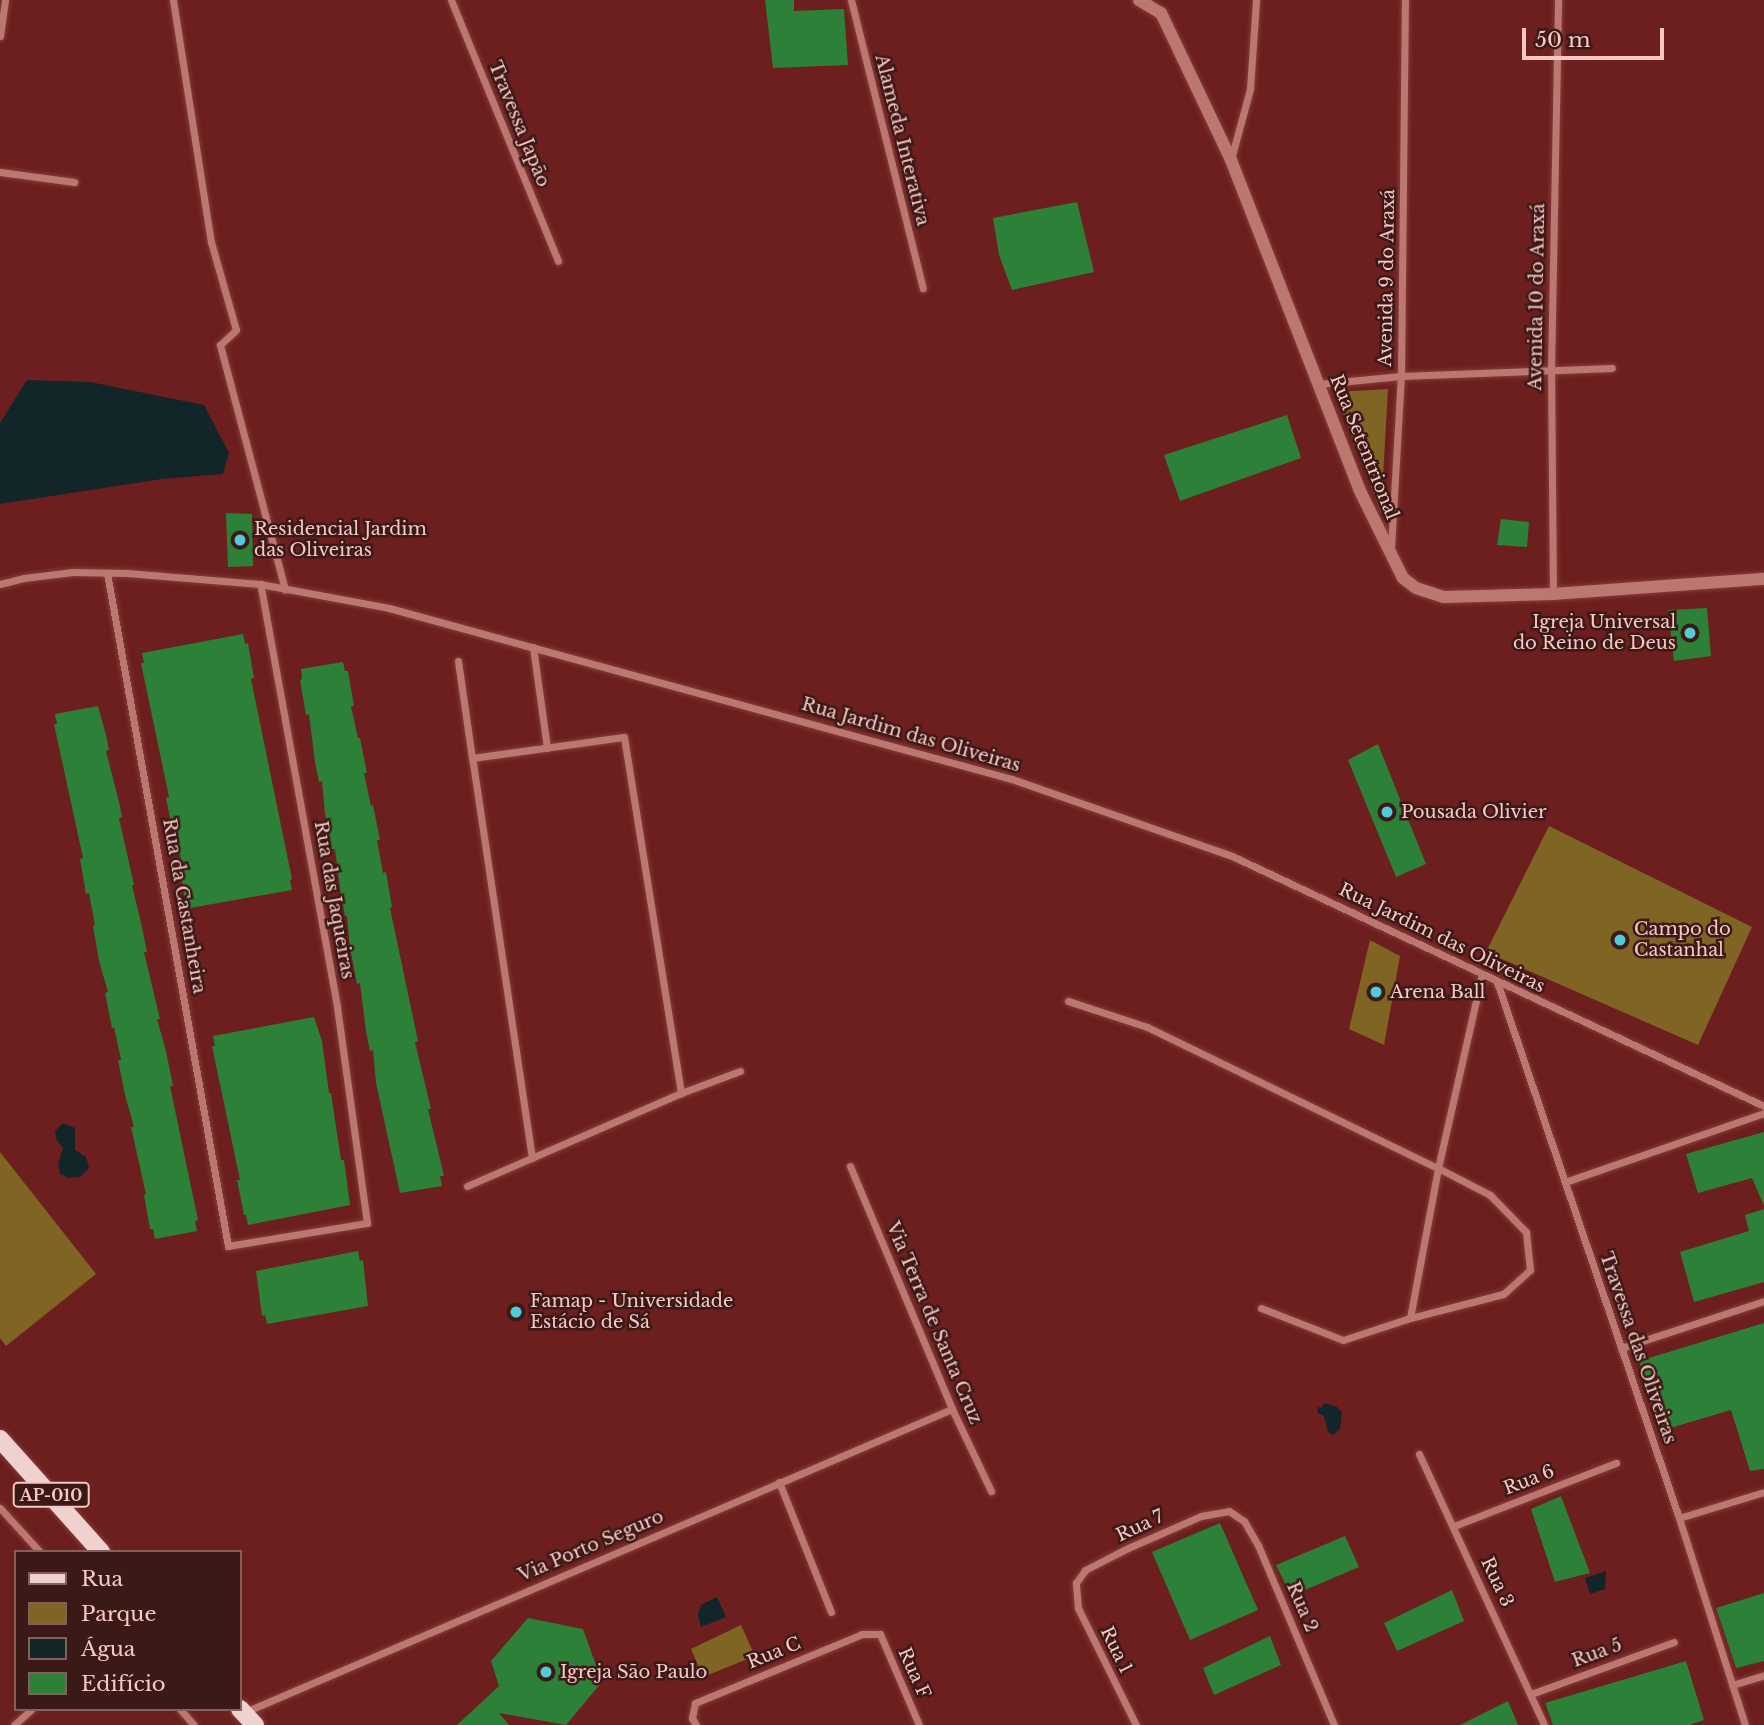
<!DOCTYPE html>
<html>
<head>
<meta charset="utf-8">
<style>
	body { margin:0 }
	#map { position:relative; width:1764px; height:1725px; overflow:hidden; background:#6c1f1e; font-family:"Libre Baskerville",serif }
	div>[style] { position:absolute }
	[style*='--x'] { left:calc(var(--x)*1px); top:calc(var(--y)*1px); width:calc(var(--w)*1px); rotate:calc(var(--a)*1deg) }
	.green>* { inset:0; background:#7f6423 }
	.water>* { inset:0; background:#122629 }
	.building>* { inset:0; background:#2c8037 }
	.roads { filter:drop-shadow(0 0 2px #853d3c) drop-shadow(0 0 2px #853d3c) }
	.minor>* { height:7px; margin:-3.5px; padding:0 3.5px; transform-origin:3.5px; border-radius:3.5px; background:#bc7770 }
	.tertiary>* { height:12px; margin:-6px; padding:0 6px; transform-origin:6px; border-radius:6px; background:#bc7770 }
	.primary>* { height:18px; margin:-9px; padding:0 9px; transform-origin:9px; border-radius:9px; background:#efd2ce }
	.dots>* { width:19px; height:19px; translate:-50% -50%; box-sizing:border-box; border:4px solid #3b1917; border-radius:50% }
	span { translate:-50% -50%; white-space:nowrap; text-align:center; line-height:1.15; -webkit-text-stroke:5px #3b1917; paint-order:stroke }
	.shield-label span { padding:2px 5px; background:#3b1917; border:2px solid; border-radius:5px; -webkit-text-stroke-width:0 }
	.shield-label { font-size:16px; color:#f7c8c3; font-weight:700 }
	.street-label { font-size:18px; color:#f7c8c3 }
	.poi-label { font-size:18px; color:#f7c8c3 }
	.left { translate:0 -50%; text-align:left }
	.right { translate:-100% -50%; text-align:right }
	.legend { position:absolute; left:14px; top:1550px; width:228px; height:161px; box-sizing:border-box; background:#3b1917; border:2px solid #865f5c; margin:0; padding:9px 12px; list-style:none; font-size:21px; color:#f7c8c3 }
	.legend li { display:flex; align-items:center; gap:14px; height:35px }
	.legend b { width:35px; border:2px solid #865f5c }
	.scale { position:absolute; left:1522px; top:28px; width:142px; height:32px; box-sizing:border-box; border:4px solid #f7c8c3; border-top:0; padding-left:9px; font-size:21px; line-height:24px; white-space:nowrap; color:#f7c8c3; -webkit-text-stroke:5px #3b1917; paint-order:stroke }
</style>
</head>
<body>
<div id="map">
	<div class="green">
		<i style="clip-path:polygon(1388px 389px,1381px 513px,1335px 392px)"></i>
		<i style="clip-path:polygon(1549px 826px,1752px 927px,1698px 1045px,1486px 952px)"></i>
		<i style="clip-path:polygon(1370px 940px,1400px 956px,1384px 1045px,1349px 1029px)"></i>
		<i style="clip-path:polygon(0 1152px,96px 1274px,6px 1346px,0 1338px)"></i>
		<i style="clip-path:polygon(741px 1625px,755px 1656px,703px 1677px,691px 1649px)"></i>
	</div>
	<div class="water">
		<i style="clip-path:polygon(27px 380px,90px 382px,204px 405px,229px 453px,223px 474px,162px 479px,0 504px,0 423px)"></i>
		<i style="clip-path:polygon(63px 1123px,75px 1128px,75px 1150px,86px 1157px,89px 1168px,80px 1177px,69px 1178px,60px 1174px,58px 1164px,63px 1148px,56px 1139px,55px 1131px)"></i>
		<i style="clip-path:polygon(1324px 1403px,1337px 1407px,1342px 1412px,1340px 1429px,1333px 1435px,1328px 1432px,1324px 1416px,1318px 1413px,1317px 1407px,1322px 1408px)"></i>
		<i style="clip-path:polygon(1606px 1571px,1605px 1589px,1590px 1594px,1585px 1578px)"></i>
		<i style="clip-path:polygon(717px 1597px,726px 1617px,701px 1627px,698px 1615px,701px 1605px)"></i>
	</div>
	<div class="building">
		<i style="clip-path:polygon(765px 0,794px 0,794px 11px,844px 9px,848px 65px,773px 68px)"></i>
		<i style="clip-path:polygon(1077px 202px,1094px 272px,1012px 290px,999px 255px,993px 218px)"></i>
		<i style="clip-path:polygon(1287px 415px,1301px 458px,1180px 501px,1164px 455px)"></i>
		<i style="clip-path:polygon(226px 513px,252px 514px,253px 566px,228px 567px)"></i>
		<i style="clip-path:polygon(1501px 519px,1529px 522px,1527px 547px,1497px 545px)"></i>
		<i style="clip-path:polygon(1707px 608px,1711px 656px,1674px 661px,1668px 610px)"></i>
		<i style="clip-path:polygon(243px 634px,245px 644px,248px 643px,254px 678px,251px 679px,292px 879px,290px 880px,292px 890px,190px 908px,188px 899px,185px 900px,179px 865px,182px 864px,175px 832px,173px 833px,166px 798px,169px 797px,141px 663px,144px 663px,142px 653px)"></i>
		<i style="clip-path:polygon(343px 662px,345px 671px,348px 671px,354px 706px,351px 706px,358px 738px,360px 738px,367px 773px,364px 773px,371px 806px,373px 805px,380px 840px,377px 840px,383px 873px,386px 872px,392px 907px,390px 908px,418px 1041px,415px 1042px,431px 1109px,428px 1109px,444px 1176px,440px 1176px,442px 1186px,400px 1193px,376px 1083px,373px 1050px,370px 1051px,366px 1031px,360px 983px,357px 984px,350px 948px,347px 916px,345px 916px,341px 896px,335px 849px,332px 849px,325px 814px,322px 781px,319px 782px,315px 762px,309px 714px,306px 715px,300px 680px,302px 679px,301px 669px)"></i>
		<i style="clip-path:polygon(98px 706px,106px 735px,109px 750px,106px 751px,119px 802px,122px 817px,119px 818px,134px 885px,132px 885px,142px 927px,147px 952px,144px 952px,160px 1019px,157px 1019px,166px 1051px,173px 1086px,170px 1086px,198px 1220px,195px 1221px,197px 1231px,155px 1239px,153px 1229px,150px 1229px,144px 1195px,146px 1194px,131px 1127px,134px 1127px,125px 1095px,118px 1060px,121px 1060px,114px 1027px,112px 1028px,105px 993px,108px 992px,99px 961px,93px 926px,95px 925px,89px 893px,86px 894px,80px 859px,83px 858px,54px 724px,57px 724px,55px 714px)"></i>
		<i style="clip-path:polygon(1378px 744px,1426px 864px,1396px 877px,1348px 760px)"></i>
		<i style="clip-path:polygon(314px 1017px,322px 1041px,329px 1093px,331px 1093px,341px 1160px,344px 1160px,350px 1205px,248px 1225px,246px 1215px,244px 1215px,237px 1180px,240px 1180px,212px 1046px,215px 1046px,213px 1036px)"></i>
		<i style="clip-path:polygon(1764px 1132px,1764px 1206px,1752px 1178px,1698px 1193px,1686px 1154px)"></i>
		<i style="clip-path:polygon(1764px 1209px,1764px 1282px,1694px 1302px,1680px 1252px,1749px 1231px,1745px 1215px)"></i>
		<i style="clip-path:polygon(358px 1251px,360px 1261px,363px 1260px,368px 1306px,267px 1324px,265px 1315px,262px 1316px,256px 1271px)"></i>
		<i style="clip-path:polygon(1764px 1323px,1764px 1469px,1750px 1471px,1731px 1410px,1660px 1431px,1639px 1361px)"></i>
		<i style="clip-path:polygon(1561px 1496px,1590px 1573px,1555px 1582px,1531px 1509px)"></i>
		<i style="clip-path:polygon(1220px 1523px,1258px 1610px,1190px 1640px,1152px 1552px)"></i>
		<i style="clip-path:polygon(1345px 1536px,1359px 1567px,1291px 1596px,1276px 1565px)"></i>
		<i style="clip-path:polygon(1452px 1590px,1464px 1621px,1397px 1651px,1384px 1623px)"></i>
		<i style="clip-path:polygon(1764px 1593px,1764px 1661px,1736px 1668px,1716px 1608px)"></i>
		<i style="clip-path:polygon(528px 1618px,583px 1629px,602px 1682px,566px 1725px,499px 1713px,509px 1725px,457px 1725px,499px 1686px,491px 1661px)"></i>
		<i style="clip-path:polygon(1270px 1636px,1281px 1665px,1214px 1695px,1203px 1668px)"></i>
		<i style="clip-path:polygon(1686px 1661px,1704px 1720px,1689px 1725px,1553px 1725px,1545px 1703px)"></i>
		<i style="clip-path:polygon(1508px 1701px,1518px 1725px,1460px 1725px)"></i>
	</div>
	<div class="roads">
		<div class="minor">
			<i style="--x:173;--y:0;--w:245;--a:81.1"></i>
			<i style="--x:211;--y:242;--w:91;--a:74.1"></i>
			<i style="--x:236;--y:330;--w:22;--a:137"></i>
			<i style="--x:220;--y:345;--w:253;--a:75.1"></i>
			<i style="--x:451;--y:0;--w:282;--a:67.7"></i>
			<i style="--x:851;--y:0;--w:297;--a:76"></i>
			<i style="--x:0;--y:36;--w:36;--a:-82"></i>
			<i style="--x:1231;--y:159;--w:73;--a:-74.8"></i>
			<i style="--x:1250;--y:89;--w:89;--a:-86.1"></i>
			<i style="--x:0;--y:172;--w:75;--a:7.7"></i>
			<i style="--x:1319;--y:384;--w:82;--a:-5.6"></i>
			<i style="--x:1401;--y:376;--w:211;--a:-2.2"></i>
			<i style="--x:1391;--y:548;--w:172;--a:-86.7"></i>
			<i style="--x:1401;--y:376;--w:376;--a:-89.4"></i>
			<i style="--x:107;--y:573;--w:684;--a:79.81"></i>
			<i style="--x:228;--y:1246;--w:141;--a:-9.4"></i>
			<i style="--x:367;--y:1223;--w:219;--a:-97.9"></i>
			<i style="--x:337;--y:1006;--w:429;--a:-100.3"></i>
			<i style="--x:0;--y:584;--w:25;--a:-14"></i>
			<i style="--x:24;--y:578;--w:49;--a:-7"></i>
			<i style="--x:73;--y:572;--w:54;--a:1.1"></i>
			<i style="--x:127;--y:573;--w:133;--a:4.7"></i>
			<i style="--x:260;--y:584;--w:131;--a:10.5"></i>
			<i style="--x:389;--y:608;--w:646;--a:15.35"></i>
			<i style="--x:1012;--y:779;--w:233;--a:19.3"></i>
			<i style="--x:1232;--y:856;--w:588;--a:25.17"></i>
			<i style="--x:1553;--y:594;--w:224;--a:-90.5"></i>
			<i style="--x:1551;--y:370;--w:370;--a:-88.9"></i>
			<i style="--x:533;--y:647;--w:102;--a:82.1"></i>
			<i style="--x:458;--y:661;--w:98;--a:81.8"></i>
			<i style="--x:1497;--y:982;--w:566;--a:71.24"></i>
			<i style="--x:1679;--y:1518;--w:217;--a:72.3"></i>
			<i style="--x:1068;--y:1001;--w:83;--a:18.2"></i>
			<i style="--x:1147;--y:1027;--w:323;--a:25.9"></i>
			<i style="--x:1438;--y:1168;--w:59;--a:27.4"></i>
			<i style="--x:1490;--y:1195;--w:52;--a:45.8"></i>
			<i style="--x:1526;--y:1232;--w:38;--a:84"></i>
			<i style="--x:1530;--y:1270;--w:36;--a:138"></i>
			<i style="--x:1503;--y:1294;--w:96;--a:165.5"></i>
			<i style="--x:1410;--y:1318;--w:153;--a:-79.4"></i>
			<i style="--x:1438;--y:1168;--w:199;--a:-77.2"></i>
			<i style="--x:532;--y:1158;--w:404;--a:-98.5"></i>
			<i style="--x:472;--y:758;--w:153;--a:-7.9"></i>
			<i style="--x:624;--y:737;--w:361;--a:80.9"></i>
			<i style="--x:850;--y:1166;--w:264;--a:67.2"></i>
			<i style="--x:952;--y:1409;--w:91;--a:64.6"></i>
			<i style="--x:1565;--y:1182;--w:211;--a:-19.1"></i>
			<i style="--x:467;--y:1186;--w:233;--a:-23.5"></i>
			<i style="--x:681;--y:1093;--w:63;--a:-20.4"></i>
			<i style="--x:1261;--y:1308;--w:88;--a:21.3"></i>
			<i style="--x:1343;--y:1340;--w:71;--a:-18.2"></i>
			<i style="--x:1621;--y:1348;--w:151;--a:-18.2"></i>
			<i style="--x:1419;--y:1454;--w:298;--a:65.2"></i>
			<i style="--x:779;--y:1482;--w:140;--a:68.2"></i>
			<i style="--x:0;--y:1508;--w:59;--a:47.7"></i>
			<i style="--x:1679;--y:1518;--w:89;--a:-17"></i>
			<i style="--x:1454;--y:1526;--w:174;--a:-21.3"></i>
			<i style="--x:1732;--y:1685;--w:34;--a:-17"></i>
			<i style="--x:1531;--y:1694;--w:152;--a:-20"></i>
			<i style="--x:180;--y:1709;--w:21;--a:49"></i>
			<i style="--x:245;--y:1712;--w:769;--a:-23.2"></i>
			<i style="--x:14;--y:1725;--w:24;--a:-42"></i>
			<i style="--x:696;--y:1725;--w:8;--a:-120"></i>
			<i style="--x:692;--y:1718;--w:15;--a:-79"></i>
			<i style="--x:695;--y:1703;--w:181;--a:-22.4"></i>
			<i style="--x:862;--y:1634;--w:18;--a:0"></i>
			<i style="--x:880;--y:1634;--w:99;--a:66.8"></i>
			<i style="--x:1136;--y:1725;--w:131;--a:-116.4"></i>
			<i style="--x:1078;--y:1608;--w:25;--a:-95"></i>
			<i style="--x:1076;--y:1583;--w:16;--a:-55"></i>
			<i style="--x:1085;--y:1570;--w:48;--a:-27.1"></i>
			<i style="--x:1128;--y:1548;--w:80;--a:-23.7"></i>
			<i style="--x:1201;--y:1516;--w:28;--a:-10"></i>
			<i style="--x:1229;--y:1511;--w:18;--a:34"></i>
			<i style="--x:1244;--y:1521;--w:28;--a:60"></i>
			<i style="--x:1258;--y:1545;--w:195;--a:67.1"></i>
		</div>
		<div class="tertiary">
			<i style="--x:1139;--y:0;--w:26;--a:31"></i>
			<i style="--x:1161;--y:13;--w:163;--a:64.5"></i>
			<i style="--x:1231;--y:160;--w:353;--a:68.7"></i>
			<i style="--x:1359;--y:489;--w:99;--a:63.7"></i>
			<i style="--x:1403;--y:578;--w:16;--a:38"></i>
			<i style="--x:1416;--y:588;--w:29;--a:18"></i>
			<i style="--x:1444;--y:597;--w:109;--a:-1.6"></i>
			<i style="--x:1553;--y:594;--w:212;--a:-4.1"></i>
		</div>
		<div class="primary">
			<i style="--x:0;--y:1439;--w:152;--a:48.2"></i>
			<i style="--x:240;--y:1709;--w:22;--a:47"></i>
		</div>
	</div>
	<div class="dots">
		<i style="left:240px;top:540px;background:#52cbd9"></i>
		<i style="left:1690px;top:633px;background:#52cbd9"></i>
		<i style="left:1387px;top:812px;background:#52cbd9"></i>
		<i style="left:1620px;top:940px;background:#52cbd9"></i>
		<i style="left:1376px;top:992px;background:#52cbd9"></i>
		<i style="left:516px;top:1312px;background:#52cbd9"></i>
		<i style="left:546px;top:1672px;background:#52cbd9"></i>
	</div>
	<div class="shield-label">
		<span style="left:51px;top:1495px">AP-010</span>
	</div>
	<div class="street-label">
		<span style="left:519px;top:124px;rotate:68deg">Travessa Japão</span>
		<span style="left:902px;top:140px;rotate:76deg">Alameda Interativa</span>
		<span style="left:1387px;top:278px;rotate:-89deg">Avenida 9 do Araxá</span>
		<span style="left:1537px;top:297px;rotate:-89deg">Avenida 10 do Araxá</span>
		<span style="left:1364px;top:447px;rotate:68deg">Rua Setentrional</span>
		<span style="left:911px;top:735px;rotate:16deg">Rua Jardim das Oliveiras</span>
		<span style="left:334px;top:900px;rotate:80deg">Rua das Jaqueiras</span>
		<span style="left:184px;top:906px;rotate:80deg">Rua da Castanheira</span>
		<span style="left:1442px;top:938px;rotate:26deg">Rua Jardim das Oliveiras</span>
		<span style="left:934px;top:1323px;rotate:67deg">Via Terra de Santa Cruz</span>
		<span style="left:1638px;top:1348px;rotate:71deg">Travessa das Oliveiras</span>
		<span style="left:1529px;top:1480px;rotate:-21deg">Rua 6</span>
		<span style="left:1140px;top:1526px;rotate:-25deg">Rua 7</span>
		<span style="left:591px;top:1546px;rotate:-23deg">Via Porto Seguro</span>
		<span style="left:1497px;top:1582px;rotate:65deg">Rua 3</span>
		<span style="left:1302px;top:1607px;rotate:67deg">Rua 2</span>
		<span style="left:1116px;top:1650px;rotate:64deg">Rua 1</span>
		<span style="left:774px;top:1653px;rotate:-22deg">Rua C</span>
		<span style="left:1597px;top:1653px;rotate:-20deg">Rua 5</span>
		<span style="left:914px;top:1673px;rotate:66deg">Rua F</span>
	</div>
	<div class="poi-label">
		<span class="left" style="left:254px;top:540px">Residencial Jardim<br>das Oliveiras</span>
		<span class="right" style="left:1676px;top:633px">Igreja Universal<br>do Reino de Deus</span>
		<span class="left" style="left:1401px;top:812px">Pousada Olivier</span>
		<span class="left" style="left:1634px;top:940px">Campo do<br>Castanhal</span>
		<span class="left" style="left:1390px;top:992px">Arena Ball</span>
		<span class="left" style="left:530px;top:1312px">Famap - Universidade<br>Estácio de Sá</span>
		<span class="left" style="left:560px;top:1672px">Igreja São Paulo</span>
	</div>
	<ul class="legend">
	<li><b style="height:9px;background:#efd2ce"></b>Rua</li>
	<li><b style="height:19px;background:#7f6423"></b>Parque</li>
	<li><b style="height:19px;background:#122629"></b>Água</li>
	<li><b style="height:19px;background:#2c8037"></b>Edifício</li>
	</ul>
	<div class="scale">50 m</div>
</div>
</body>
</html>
